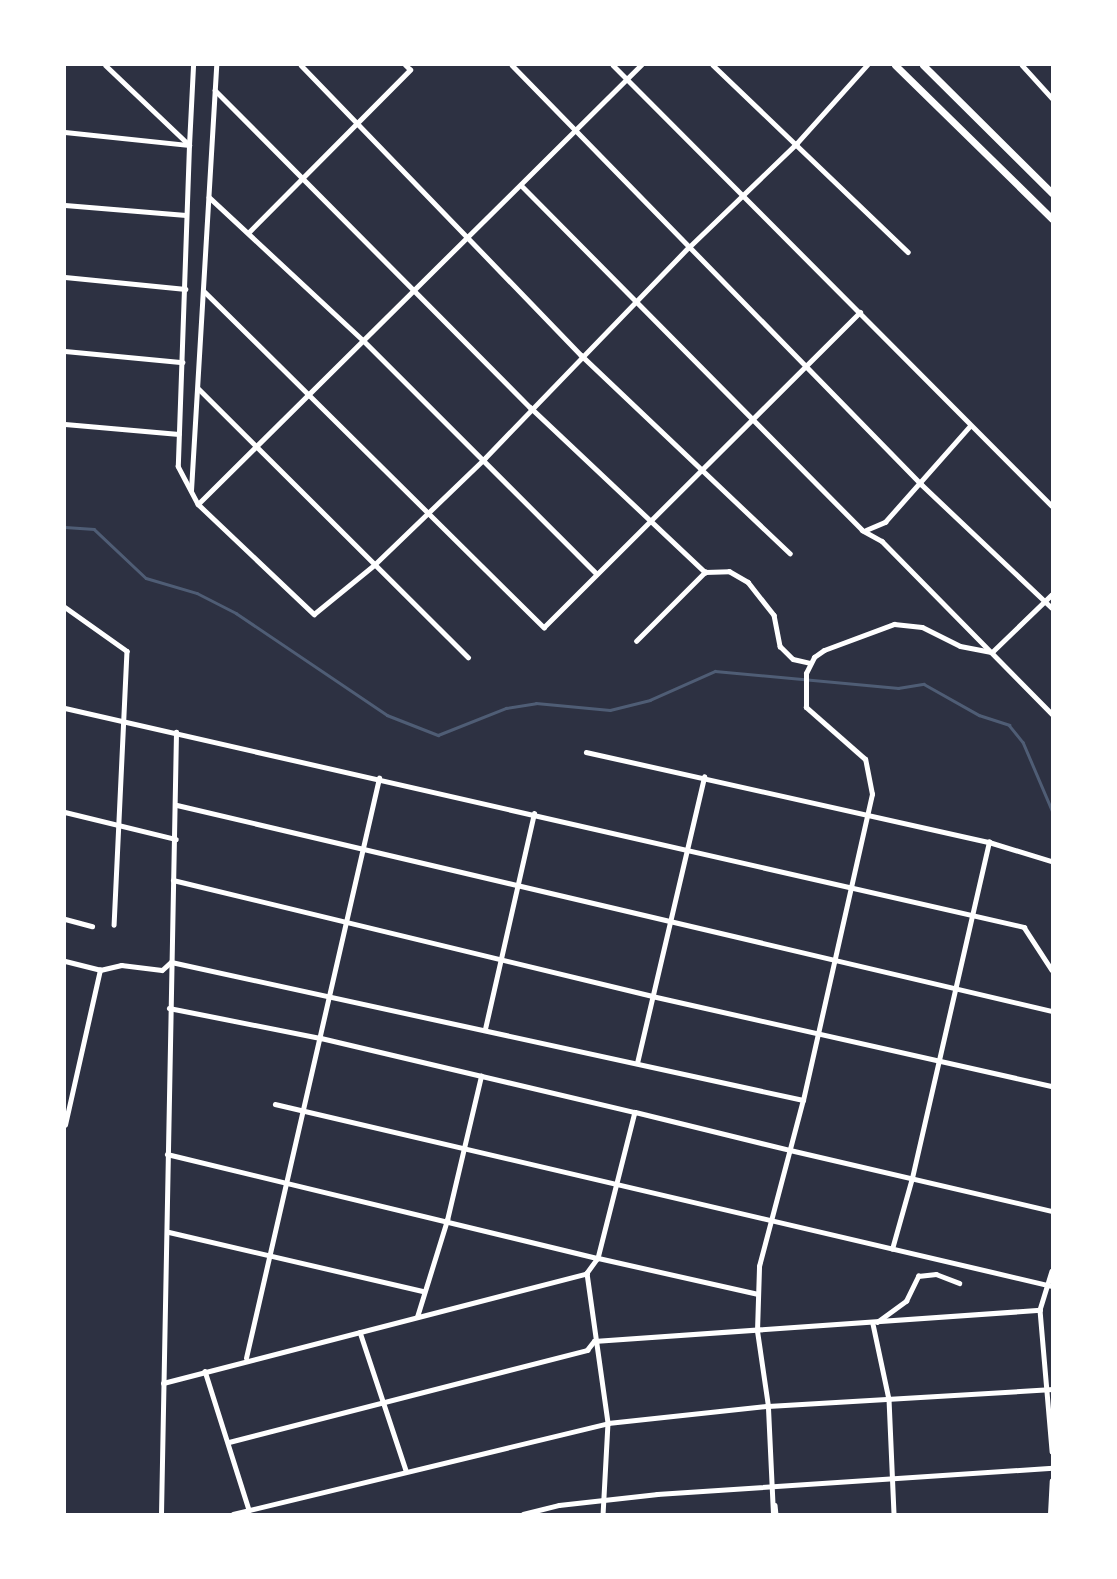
<!DOCTYPE html>
<html>
<head>
<meta charset="utf-8">
<style>
	body { margin:0 }
	#map { position:relative; width:1117px; height:1579px; overflow:hidden; background:#2d3142; font-family:"Titillium Web",sans-serif }
	div>[style] { position:absolute }
	[style*='--x'] { left:calc(var(--x)*1px); top:calc(var(--y)*1px); width:calc(var(--w)*1px); rotate:calc(var(--a)*1deg) }
	.stream>* { height:2.5px; margin:-1.25px; padding:0 1.25px; transform-origin:1.25px; border-radius:1.25px; background:#4f5d75 }
	.minor>* { height:4.5px; margin:-2.25px; padding:0 2.25px; transform-origin:2.25px; border-radius:2.25px; background:#fff }
	.tertiary>* { height:5px; margin:-2.5px; padding:0 2.5px; transform-origin:2.5px; border-radius:2.5px; background:#fff }
	.primary>* { height:7px; margin:-3.5px; padding:0 3.5px; transform-origin:3.5px; border-radius:3.5px; background:#fff }
	span { translate:-50% -50%; white-space:nowrap; text-align:center; line-height:1.15; -webkit-text-stroke:7px #fff; paint-order:stroke }
	.frame { position:absolute; inset:0; border:66px solid #fff; pointer-events:none }
</style>
</head>
<body>
<div id="map">
	<div class="stream">
		<i style="--x:65;--y:527;--w:29;--a:4"></i>
		<i style="--x:94;--y:529;--w:71;--a:43.3"></i>
		<i style="--x:146;--y:578;--w:53;--a:16.4"></i>
		<i style="--x:197;--y:593;--w:44;--a:27.1"></i>
		<i style="--x:236;--y:613;--w:182;--a:34"></i>
		<i style="--x:387;--y:715;--w:55;--a:21.4"></i>
		<i style="--x:438;--y:735;--w:73;--a:-21.7"></i>
		<i style="--x:506;--y:708;--w:30;--a:-9"></i>
		<i style="--x:536;--y:703;--w:74;--a:5.4"></i>
		<i style="--x:610;--y:710;--w:41;--a:-14"></i>
		<i style="--x:650;--y:700;--w:71;--a:-24"></i>
		<i style="--x:715;--y:671;--w:184;--a:5.3"></i>
		<i style="--x:898;--y:688;--w:26;--a:-9"></i>
		<i style="--x:924;--y:684;--w:63;--a:29.4"></i>
		<i style="--x:979;--y:715;--w:32;--a:18"></i>
		<i style="--x:1009;--y:725;--w:22;--a:51"></i>
		<i style="--x:1023;--y:742;--w:74;--a:66.9"></i>
	</div>
	<div class="minor">
		<i style="--x:301;--y:65;--w:403;--a:46"></i>
		<i style="--x:581;--y:355;--w:288;--a:43.5"></i>
		<i style="--x:512;--y:65;--w:586;--a:45.69"></i>
		<i style="--x:921;--y:484;--w:180;--a:43.4"></i>
		<i style="--x:613;--y:65;--w:622;--a:45.13"></i>
		<i style="--x:713;--y:65;--w:270;--a:43.8"></i>
		<i style="--x:1022;--y:65;--w:45;--a:47.7"></i>
		<i style="--x:215;--y:90;--w:447;--a:45.2"></i>
		<i style="--x:530;--y:407;--w:241;--a:43.3"></i>
		<i style="--x:705;--y:572;--w:24;--a:-2"></i>
		<i style="--x:729;--y:571;--w:22;--a:30"></i>
		<i style="--x:748;--y:582;--w:42;--a:51.8"></i>
		<i style="--x:774;--y:615;--w:32;--a:79"></i>
		<i style="--x:780;--y:646;--w:18;--a:45"></i>
		<i style="--x:793;--y:659;--w:17;--a:13"></i>
		<i style="--x:65;--y:132;--w:125;--a:6"></i>
		<i style="--x:522;--y:186;--w:484;--a:45.3"></i>
		<i style="--x:862;--y:530;--w:23;--a:29"></i>
		<i style="--x:882;--y:541;--w:243;--a:45.5"></i>
		<i style="--x:209;--y:197;--w:210;--a:42.9"></i>
		<i style="--x:363;--y:340;--w:330;--a:45"></i>
		<i style="--x:65;--y:205;--w:121;--a:4.7"></i>
		<i style="--x:248;--y:233;--w:230;--a:-45.2"></i>
		<i style="--x:410;--y:70;--w:7;--a:-135"></i>
		<i style="--x:65;--y:277;--w:121;--a:5.7"></i>
		<i style="--x:205;--y:292;--w:477;--a:44.7"></i>
		<i style="--x:544;--y:627;--w:446;--a:-44.9"></i>
		<i style="--x:65;--y:351;--w:118;--a:5.4"></i>
		<i style="--x:199;--y:389;--w:380;--a:44.9"></i>
		<i style="--x:65;--y:424;--w:114;--a:5"></i>
		<i style="--x:178;--y:466;--w:43;--a:62.2"></i>
		<i style="--x:198;--y:504;--w:160;--a:43.5"></i>
		<i style="--x:314;--y:614;--w:77;--a:-39.2"></i>
		<i style="--x:374;--y:565;--w:153;--a:-43.9"></i>
		<i style="--x:484;--y:459;--w:293;--a:-46"></i>
		<i style="--x:688;--y:248;--w:151;--a:-43.9"></i>
		<i style="--x:797;--y:143;--w:105;--a:-48.1"></i>
		<i style="--x:198;--y:504;--w:624;--a:-44.74"></i>
		<i style="--x:866;--y:530;--w:21;--a:-23"></i>
		<i style="--x:885;--y:522;--w:128;--a:-48.5"></i>
		<i style="--x:65;--y:607;--w:76;--a:35.4"></i>
		<i style="--x:127;--y:651;--w:274;--a:92.7"></i>
		<i style="--x:636;--y:641;--w:98;--a:-45"></i>
		<i style="--x:65;--y:708;--w:984;--a:12.86"></i>
		<i style="--x:1024;--y:927;--w:51;--a:56.9"></i>
		<i style="--x:586;--y:752;--w:413;--a:12.6"></i>
		<i style="--x:989;--y:842;--w:65;--a:17"></i>
		<i style="--x:177;--y:805;--w:899;--a:13.25"></i>
		<i style="--x:65;--y:812;--w:114;--a:13.7"></i>
		<i style="--x:173;--y:880;--w:493;--a:13.6"></i>
		<i style="--x:652;--y:996;--w:410;--a:12.7"></i>
		<i style="--x:169;--y:1008;--w:155;--a:11.2"></i>
		<i style="--x:321;--y:1038;--w:323;--a:13.3"></i>
		<i style="--x:635;--y:1112;--w:151;--a:104.2"></i>
		<i style="--x:598;--y:1258;--w:19;--a:126"></i>
		<i style="--x:587;--y:1273;--w:151;--a:82"></i>
		<i style="--x:608;--y:1423;--w:91;--a:93.1"></i>
		<i style="--x:485;--y:1029;--w:221;--a:-77.2"></i>
		<i style="--x:637;--y:1063;--w:294;--a:-76.8"></i>
		<i style="--x:275;--y:1104;--w:798;--a:13.18"></i>
		<i style="--x:65;--y:1125;--w:159;--a:-77.3"></i>
		<i style="--x:790;--y:1150;--w:269;--a:13.1"></i>
		<i style="--x:167;--y:1154;--w:443;--a:13.6"></i>
		<i style="--x:169;--y:1232;--w:261;--a:13.1"></i>
		<i style="--x:892;--y:1249;--w:74;--a:-74.3"></i>
		<i style="--x:912;--y:1178;--w:345;--a:-77.1"></i>
		<i style="--x:1052;--y:1271;--w:41;--a:107.1"></i>
		<i style="--x:1040;--y:1310;--w:142;--a:85.1"></i>
		<i style="--x:417;--y:1317;--w:102;--a:-72.8"></i>
		<i style="--x:447;--y:1220;--w:148;--a:-76.7"></i>
		<i style="--x:877;--y:1322;--w:36;--a:-36"></i>
		<i style="--x:906;--y:1301;--w:28;--a:-64"></i>
		<i style="--x:918;--y:1276;--w:18;--a:-6"></i>
		<i style="--x:936;--y:1274;--w:25;--a:21"></i>
		<i style="--x:873;--y:1324;--w:77;--a:78"></i>
		<i style="--x:889;--y:1399;--w:115;--a:87.5"></i>
		<i style="--x:360;--y:1332;--w:145;--a:71.6"></i>
		<i style="--x:246;--y:1358;--w:595;--a:-77.08"></i>
		<i style="--x:205;--y:1371;--w:146;--a:72.4"></i>
		<i style="--x:229;--y:1442;--w:370;--a:-14.4"></i>
		<i style="--x:587;--y:1350;--w:11;--a:-52"></i>
		<i style="--x:594;--y:1341;--w:447;--a:-4"></i>
		<i style="--x:775;--y:1505;--w:9;--a:84"></i>
		<i style="--x:161;--y:1514;--w:782;--a:-88.9"></i>
		<i style="--x:233;--y:1514;--w:386;--a:-13.6"></i>
		<i style="--x:608;--y:1423;--w:161;--a:-6.1"></i>
		<i style="--x:768;--y:1406;--w:285;--a:-3.4"></i>
		<i style="--x:523;--y:1514;--w:37;--a:-14"></i>
		<i style="--x:559;--y:1505;--w:99;--a:-6.4"></i>
		<i style="--x:657;--y:1494;--w:396;--a:-3.8"></i>
		<i style="--x:1050;--y:1514;--w:33;--a:-87"></i>
	</div>
	<div class="tertiary">
		<i style="--x:105;--y:65;--w:116;--a:43.6"></i>
		<i style="--x:189;--y:145;--w:321;--a:92"></i>
		<i style="--x:189;--y:145;--w:80;--a:-87.1"></i>
		<i style="--x:191;--y:490;--w:426;--a:-86.6"></i>
		<i style="--x:65;--y:919;--w:28;--a:15"></i>
		<i style="--x:65;--y:961;--w:36;--a:14"></i>
		<i style="--x:100;--y:970;--w:22;--a:-13"></i>
		<i style="--x:121;--y:965;--w:41;--a:7"></i>
		<i style="--x:162;--y:970;--w:12;--a:-42"></i>
		<i style="--x:171;--y:962;--w:647;--a:12.32"></i>
		<i style="--x:635;--y:1112;--w:160;--a:13.8"></i>
		<i style="--x:598;--y:1258;--w:164;--a:12.7"></i>
		<i style="--x:163;--y:1383;--w:438;--a:-14.5"></i>
		<i style="--x:773;--y:1514;--w:108;--a:-92.7"></i>
		<i style="--x:768;--y:1406;--w:76;--a:-98.3"></i>
		<i style="--x:757;--y:1331;--w:65;--a:-88.2"></i>
		<i style="--x:759;--y:1266;--w:172;--a:-75.2"></i>
		<i style="--x:803;--y:1100;--w:314;--a:-77.3"></i>
		<i style="--x:872;--y:794;--w:36;--a:-101"></i>
		<i style="--x:865;--y:759;--w:79;--a:-138.6"></i>
		<i style="--x:806;--y:707;--w:34;--a:-90"></i>
		<i style="--x:806;--y:673;--w:18;--a:-63"></i>
		<i style="--x:814;--y:657;--w:12;--a:-35"></i>
		<i style="--x:824;--y:650;--w:75;--a:-20.4"></i>
		<i style="--x:894;--y:624;--w:28;--a:6"></i>
		<i style="--x:922;--y:627;--w:42;--a:26.6"></i>
		<i style="--x:960;--y:646;--w:33;--a:11"></i>
		<i style="--x:992;--y:652;--w:83;--a:-44"></i>
	</div>
	<div class="primary">
		<i style="--x:895;--y:65;--w:220;--a:44.4"></i>
		<i style="--x:923;--y:65;--w:182;--a:44.8"></i>
	</div>
	<div class="frame"></div>
</div>
</body>
</html>
